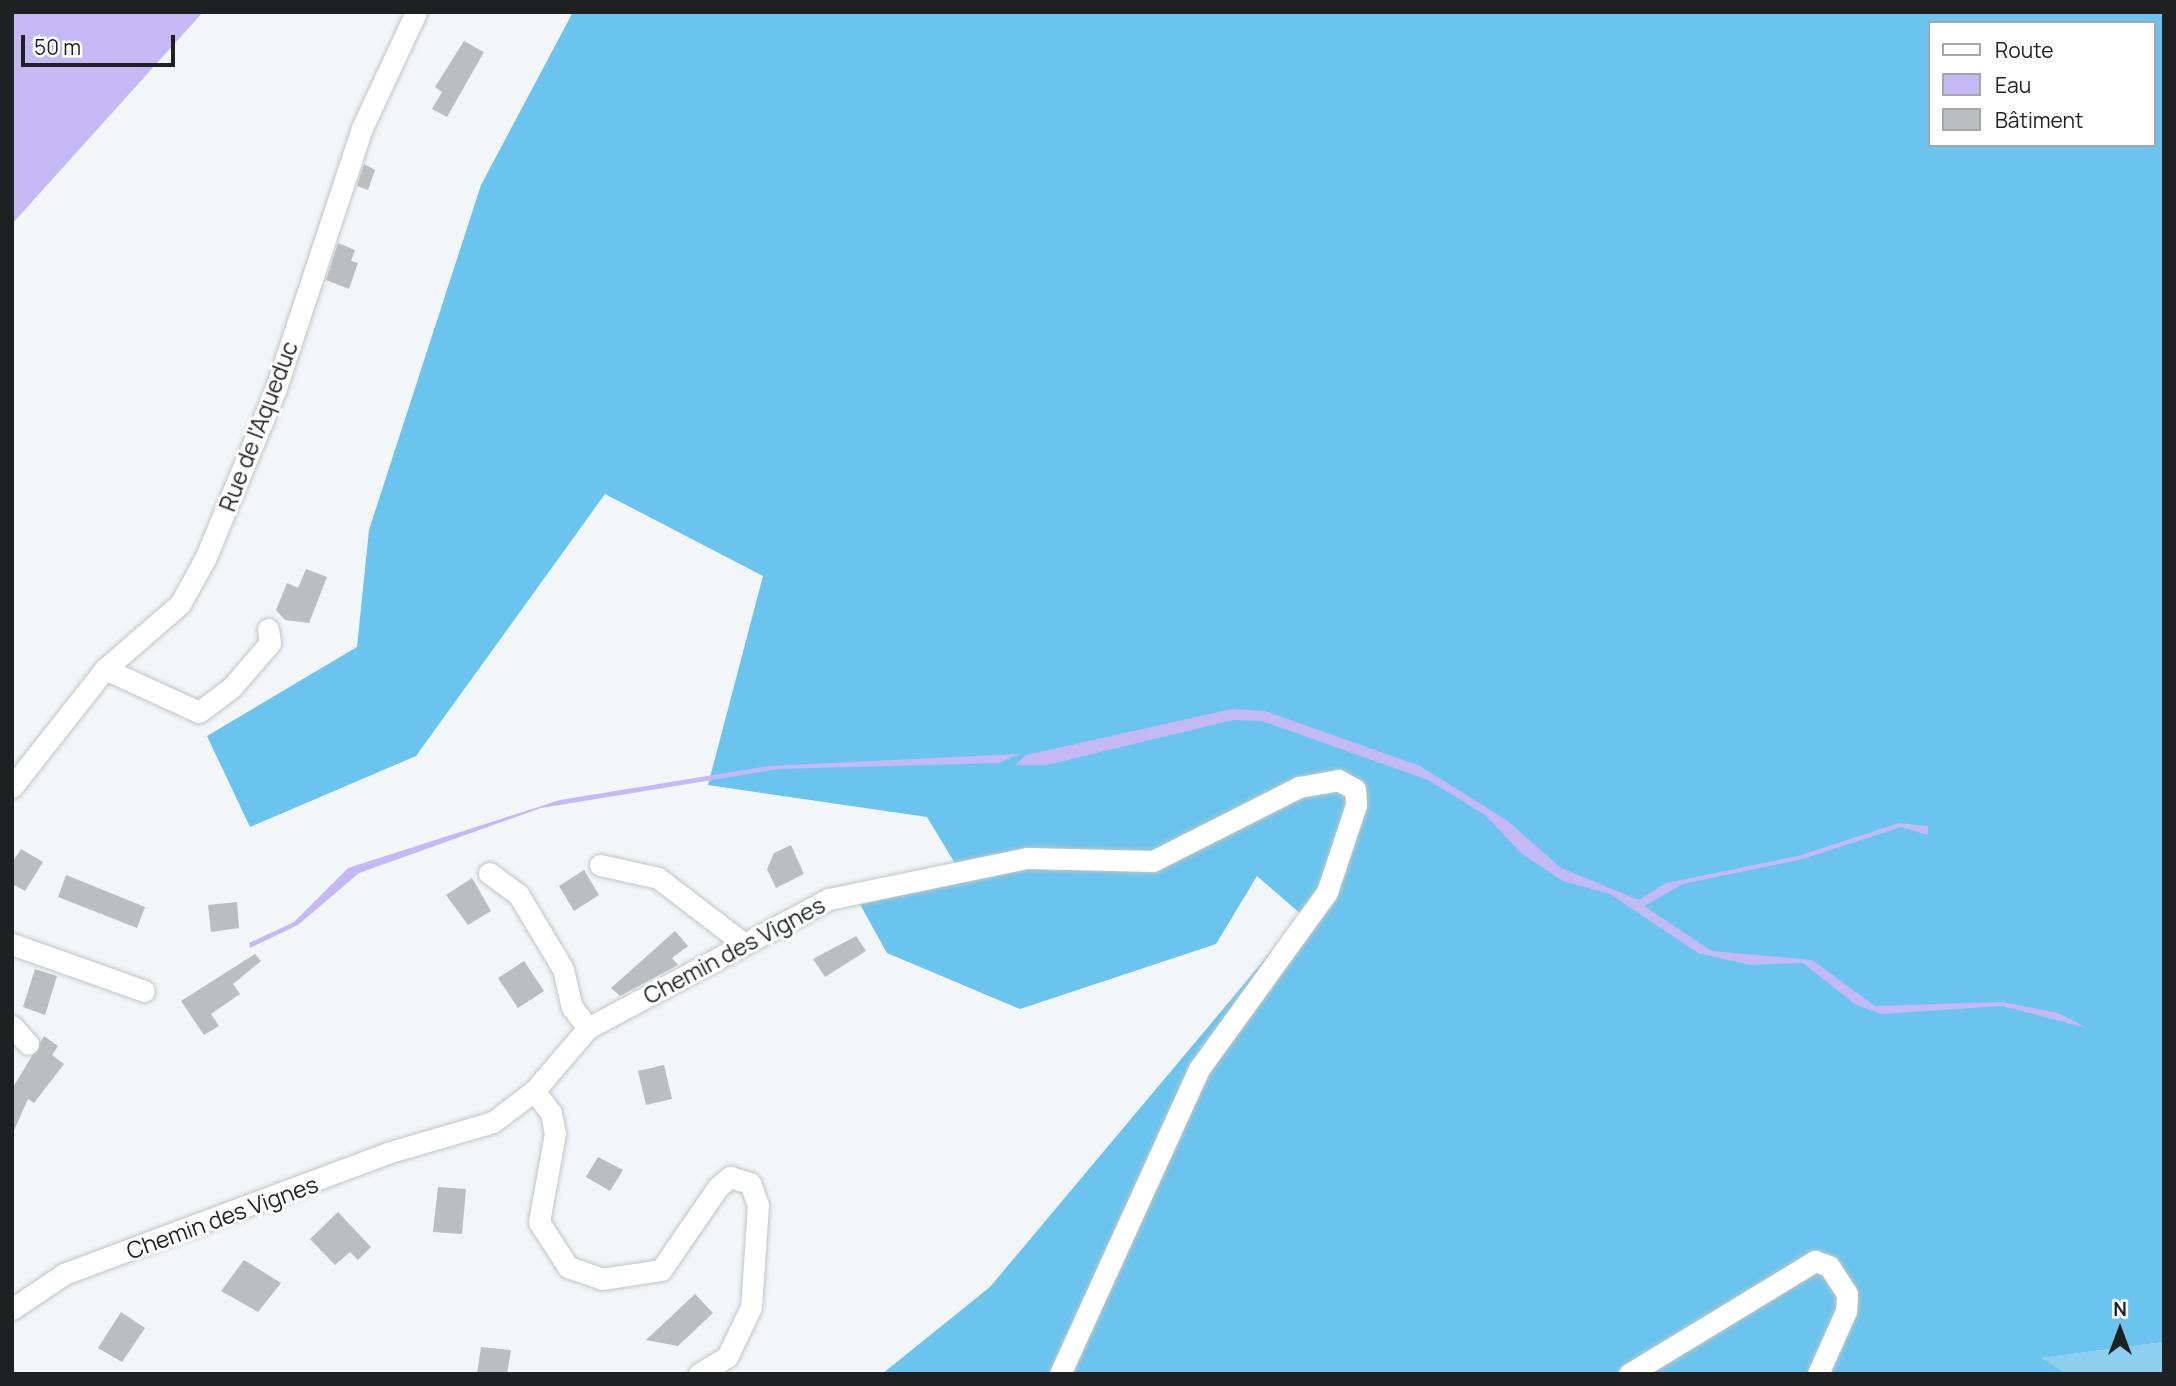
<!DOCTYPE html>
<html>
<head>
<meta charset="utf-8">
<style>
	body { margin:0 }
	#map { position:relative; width:2176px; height:1386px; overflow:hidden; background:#f2f6f8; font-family:Manrope,sans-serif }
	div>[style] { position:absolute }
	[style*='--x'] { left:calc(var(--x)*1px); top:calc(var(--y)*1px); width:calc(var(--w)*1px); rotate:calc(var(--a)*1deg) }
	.green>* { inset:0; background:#8dcfef }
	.forest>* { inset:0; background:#6ac4ed }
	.water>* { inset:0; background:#c4b9f4 }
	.building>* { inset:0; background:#bbbdc1 }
	.roads { filter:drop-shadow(0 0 2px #c0c5c7) drop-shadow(0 0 2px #c0c5c7) }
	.minor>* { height:21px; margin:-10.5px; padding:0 10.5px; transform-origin:10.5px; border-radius:10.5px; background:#fff }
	span { translate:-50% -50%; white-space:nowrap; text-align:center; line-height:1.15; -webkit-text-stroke:6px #fff; paint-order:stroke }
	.street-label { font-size:23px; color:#1f2021 }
	.frame { position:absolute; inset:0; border:14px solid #1f2021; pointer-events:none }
	.legend { position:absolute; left:1928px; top:21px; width:228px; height:126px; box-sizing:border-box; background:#fff; border:2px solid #a5a6a6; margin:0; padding:9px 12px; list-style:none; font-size:21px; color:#1f2021 }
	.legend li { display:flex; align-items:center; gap:14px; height:35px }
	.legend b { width:35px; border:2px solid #a5a6a6 }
	.north { position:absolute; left:2085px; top:1295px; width:70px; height:70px; -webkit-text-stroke:5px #fff; paint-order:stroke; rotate:0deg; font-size:19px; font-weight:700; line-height:28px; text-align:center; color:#1f2021 }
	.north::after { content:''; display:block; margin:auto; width:24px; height:32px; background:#1f2021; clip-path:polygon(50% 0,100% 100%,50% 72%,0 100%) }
	.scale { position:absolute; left:21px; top:35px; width:154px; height:32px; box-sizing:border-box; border:4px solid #1f2021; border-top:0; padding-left:9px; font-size:21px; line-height:24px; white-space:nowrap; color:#1f2021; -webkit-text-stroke:5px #fff; paint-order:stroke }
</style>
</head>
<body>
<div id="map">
	<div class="green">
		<i style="clip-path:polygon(2164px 1342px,2164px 1374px,2067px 1374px,2040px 1358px)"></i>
	</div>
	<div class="forest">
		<i style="clip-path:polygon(evenodd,573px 12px,2164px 12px,2164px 1342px,2041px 1358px,2067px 1374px,882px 1374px,990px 1287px,1302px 915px,1257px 876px,1216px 944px,1020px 1009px,887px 953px,857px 899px,956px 865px,927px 817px,708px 785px,763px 576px,605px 494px,416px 756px,250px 827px,207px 736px,357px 647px,369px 530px,481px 185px,573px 12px,1929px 23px,2153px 23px,2153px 145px,1929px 145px,1929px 23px)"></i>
	</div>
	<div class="water">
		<i style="clip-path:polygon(12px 12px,203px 12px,12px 224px)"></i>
		<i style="clip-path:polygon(1232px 709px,1265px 711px,1420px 766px,1508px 821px,1561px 868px,1639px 900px,1666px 883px,1798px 856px,1899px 823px,1928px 826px,1928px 835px,1901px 827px,1803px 859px,1683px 884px,1644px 906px,1712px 951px,1812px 960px,1875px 1006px,2003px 1002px,2058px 1013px,2087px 1028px,2002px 1006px,1882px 1014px,1856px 1005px,1803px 963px,1750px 965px,1698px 953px,1610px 894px,1563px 881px,1521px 853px,1485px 815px,1428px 780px,1262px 721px,1233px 720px,1047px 765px,1015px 765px,1026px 755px)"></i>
		<i style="clip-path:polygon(1020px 754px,999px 763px,779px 769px,541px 808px,359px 873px,298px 925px,250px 948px,249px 943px,294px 922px,348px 868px,560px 800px,769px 766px)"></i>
	</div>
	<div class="building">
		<i style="clip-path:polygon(464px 41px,484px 52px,447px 117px,432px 109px,442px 92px,435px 87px)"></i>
		<i style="clip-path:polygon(364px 164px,375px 170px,368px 190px,357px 186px)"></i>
		<i style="clip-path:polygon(338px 243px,355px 250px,351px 261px,358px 263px,349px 289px,326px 280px)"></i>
		<i style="clip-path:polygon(306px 569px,327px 577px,309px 623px,285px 620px,276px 610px,287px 583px,298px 588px)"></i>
		<i style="clip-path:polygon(791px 845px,804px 874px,776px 888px,767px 869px,774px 853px)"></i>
		<i style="clip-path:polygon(21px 849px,43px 862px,25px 891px,12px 884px,12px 863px)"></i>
		<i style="clip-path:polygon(584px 870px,599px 895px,574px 911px,559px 886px)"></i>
		<i style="clip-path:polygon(66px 875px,145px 907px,137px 928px,58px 897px)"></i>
		<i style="clip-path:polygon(472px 878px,491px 911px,468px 925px,446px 895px)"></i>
		<i style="clip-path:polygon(237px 902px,239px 928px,211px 932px,208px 905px)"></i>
		<i style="clip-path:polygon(675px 931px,688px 946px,672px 958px,678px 965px,620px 996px,611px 988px)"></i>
		<i style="clip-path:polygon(856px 936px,866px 951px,825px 977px,813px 959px)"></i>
		<i style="clip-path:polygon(255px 954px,261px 961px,233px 984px,240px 994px,211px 1014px,219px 1026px,204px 1035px,181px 1001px)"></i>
		<i style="clip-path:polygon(524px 961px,544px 991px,518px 1008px,498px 978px)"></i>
		<i style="clip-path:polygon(35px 969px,57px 976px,45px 1015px,23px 1007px)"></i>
		<i style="clip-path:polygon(44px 1036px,58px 1046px,52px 1055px,64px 1064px,34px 1103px,28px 1099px,12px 1135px,12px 1089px)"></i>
		<i style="clip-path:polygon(664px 1065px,672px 1099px,646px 1105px,638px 1071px)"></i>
		<i style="clip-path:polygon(598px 1157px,623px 1170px,610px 1191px,586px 1177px)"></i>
		<i style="clip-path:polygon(438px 1187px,466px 1189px,462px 1234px,433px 1232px)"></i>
		<i style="clip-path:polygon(338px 1212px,371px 1247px,358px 1260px,350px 1252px,335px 1265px,310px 1239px)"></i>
		<i style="clip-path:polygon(244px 1260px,281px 1283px,258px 1312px,221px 1291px)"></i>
		<i style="clip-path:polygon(695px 1294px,713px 1313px,678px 1346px,646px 1340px)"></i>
		<i style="clip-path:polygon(121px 1312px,145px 1328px,122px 1362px,98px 1348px)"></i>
		<i style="clip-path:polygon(481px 1347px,511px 1350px,507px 1374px,477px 1374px)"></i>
	</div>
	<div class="roads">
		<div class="minor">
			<i style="--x:105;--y:669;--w:103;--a:24.6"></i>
			<i style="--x:199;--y:712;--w:41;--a:-37.1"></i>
			<i style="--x:232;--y:687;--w:58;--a:-49.2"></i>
			<i style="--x:270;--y:643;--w:14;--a:-98"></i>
			<i style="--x:12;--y:787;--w:150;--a:-51.8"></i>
			<i style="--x:105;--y:669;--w:99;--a:-40.9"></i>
			<i style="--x:180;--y:604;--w:51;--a:-60.9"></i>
			<i style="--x:205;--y:559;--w:182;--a:-67.4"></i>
			<i style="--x:275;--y:391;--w:277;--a:-71.7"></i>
			<i style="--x:362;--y:128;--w:128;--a:-65"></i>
			<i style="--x:600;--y:865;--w:59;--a:12.6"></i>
			<i style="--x:658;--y:878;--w:107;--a:37.4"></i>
			<i style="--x:489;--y:873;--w:36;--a:36"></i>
			<i style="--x:518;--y:894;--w:87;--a:59"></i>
			<i style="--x:563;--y:969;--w:39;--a:77"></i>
			<i style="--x:572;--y:1007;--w:26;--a:53"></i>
			<i style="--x:12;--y:944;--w:140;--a:19.6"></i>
			<i style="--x:12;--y:1026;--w:24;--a:48"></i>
			<i style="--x:534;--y:1091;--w:28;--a:52"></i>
			<i style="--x:551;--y:1113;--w:20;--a:79"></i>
			<i style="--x:555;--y:1133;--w:90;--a:100.2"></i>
			<i style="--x:539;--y:1222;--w:54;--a:57.2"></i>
			<i style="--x:568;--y:1267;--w:36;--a:19"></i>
			<i style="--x:602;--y:1279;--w:60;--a:-8.7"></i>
			<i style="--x:661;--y:1270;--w:101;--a:-55.5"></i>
			<i style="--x:718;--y:1187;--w:16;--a:-40"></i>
			<i style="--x:730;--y:1177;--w:21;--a:17"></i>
			<i style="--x:750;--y:1183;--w:23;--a:70"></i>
			<i style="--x:758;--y:1205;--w:102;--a:93.9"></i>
			<i style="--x:751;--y:1307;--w:55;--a:115.6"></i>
			<i style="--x:727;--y:1357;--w:33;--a:149"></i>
			<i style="--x:12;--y:1309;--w:63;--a:-33.9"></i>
			<i style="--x:64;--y:1274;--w:345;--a:-20.5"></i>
			<i style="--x:387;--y:1153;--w:110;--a:-16.3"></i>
			<i style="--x:493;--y:1122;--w:51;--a:-37.1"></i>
			<i style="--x:534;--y:1091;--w:83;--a:-49.4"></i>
			<i style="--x:588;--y:1028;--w:273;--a:-28.2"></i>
			<i style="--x:829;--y:899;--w:202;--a:-11.7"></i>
			<i style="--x:1027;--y:858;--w:126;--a:1.4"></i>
			<i style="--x:1153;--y:861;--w:164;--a:-26.9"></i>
			<i style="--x:1299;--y:787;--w:40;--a:-10"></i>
			<i style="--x:1338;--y:780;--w:19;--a:28"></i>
			<i style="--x:1355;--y:789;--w:16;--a:86"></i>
			<i style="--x:1356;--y:805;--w:92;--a:108.4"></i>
			<i style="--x:1327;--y:892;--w:218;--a:125.9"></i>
			<i style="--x:1199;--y:1069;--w:335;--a:114.5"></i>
			<i style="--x:1629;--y:1374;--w:218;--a:-31.3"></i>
			<i style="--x:1815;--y:1261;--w:15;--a:20"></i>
			<i style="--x:1829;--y:1266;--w:33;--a:57"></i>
			<i style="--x:1847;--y:1294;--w:17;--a:93"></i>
			<i style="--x:1846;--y:1311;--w:69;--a:114"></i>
		</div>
	</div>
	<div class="street-label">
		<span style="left:258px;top:426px;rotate:-69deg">Rue de l'Aqueduc</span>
		<span style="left:734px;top:950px;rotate:-28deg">Chemin des Vignes</span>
		<span style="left:222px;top:1217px;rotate:-20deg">Chemin des Vignes</span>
	</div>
	<div class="frame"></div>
	<ul class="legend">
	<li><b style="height:9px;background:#fff"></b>Route</li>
	<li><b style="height:19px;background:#c4b9f4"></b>Eau</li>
	<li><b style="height:19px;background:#bbbdc1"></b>Bâtiment</li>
	</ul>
	<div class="north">N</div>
	<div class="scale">50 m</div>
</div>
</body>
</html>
